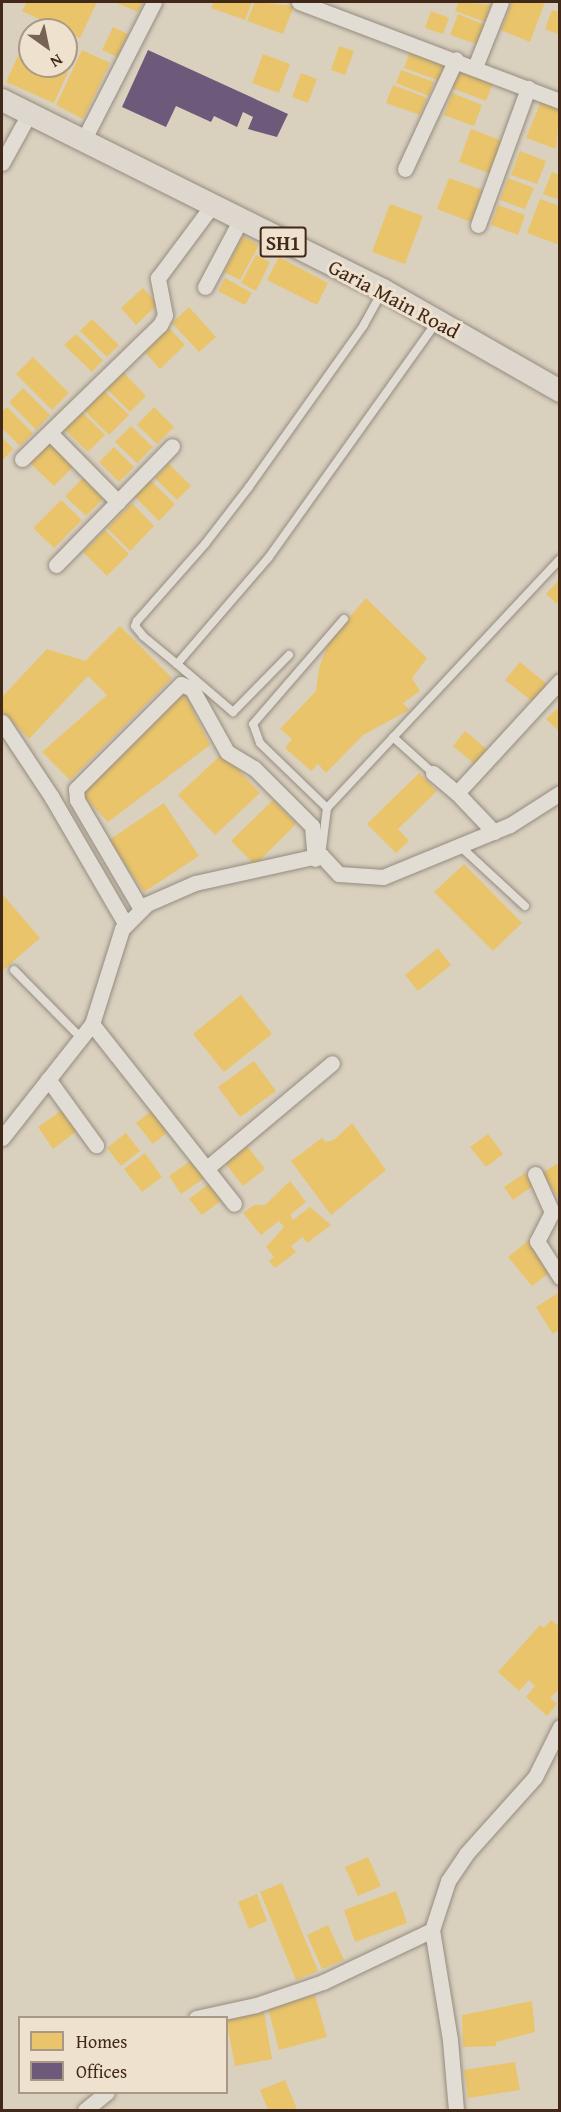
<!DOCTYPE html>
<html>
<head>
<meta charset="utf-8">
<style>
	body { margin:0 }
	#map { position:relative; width:561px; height:2112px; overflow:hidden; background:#dad0be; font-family:"Gentium Book Plus",serif }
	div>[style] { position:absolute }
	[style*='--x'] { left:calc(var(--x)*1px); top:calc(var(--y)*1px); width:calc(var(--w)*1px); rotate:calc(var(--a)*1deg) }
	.homes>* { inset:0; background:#e9c46a }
	.offices>* { inset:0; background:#6d597a }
	.roads { filter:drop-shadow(0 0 2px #958c80) drop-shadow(0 0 2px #958c80) }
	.service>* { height:8px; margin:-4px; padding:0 4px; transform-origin:4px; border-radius:4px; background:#e2ddd4 }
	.minor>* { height:15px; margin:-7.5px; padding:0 7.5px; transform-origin:7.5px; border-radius:7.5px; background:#e2ddd4 }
	.primary>* { height:22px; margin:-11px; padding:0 11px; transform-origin:11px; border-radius:11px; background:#ddd7cd }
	span { translate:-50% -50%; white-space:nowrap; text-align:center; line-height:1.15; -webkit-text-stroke:6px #eee2ce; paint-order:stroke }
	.shield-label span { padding:2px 4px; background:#eee2ce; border:2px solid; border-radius:4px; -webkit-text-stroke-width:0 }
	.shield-label { font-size:20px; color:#412819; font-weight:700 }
	.street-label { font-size:21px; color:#412819 }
	.frame { position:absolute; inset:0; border:3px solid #412819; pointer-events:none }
	.legend { position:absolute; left:18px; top:2016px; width:210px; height:78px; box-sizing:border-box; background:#eee2ce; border:2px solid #a99886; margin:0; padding:8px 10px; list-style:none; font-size:18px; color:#412819 }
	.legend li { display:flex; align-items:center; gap:12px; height:30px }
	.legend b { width:30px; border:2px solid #a99886 }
	.north { position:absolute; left:18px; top:18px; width:60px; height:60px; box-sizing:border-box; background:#eee2ce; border:2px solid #a99886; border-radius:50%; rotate:147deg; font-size:16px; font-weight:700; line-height:24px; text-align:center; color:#412819 }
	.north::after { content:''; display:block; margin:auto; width:21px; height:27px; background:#776353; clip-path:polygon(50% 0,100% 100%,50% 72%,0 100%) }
</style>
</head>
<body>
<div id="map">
	<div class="homes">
		<i style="clip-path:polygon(27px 2px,97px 2px,80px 38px,22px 11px)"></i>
		<i style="clip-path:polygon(114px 2px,143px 2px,138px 12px)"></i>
		<i style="clip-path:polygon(214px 2px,252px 2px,245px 20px,211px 8px)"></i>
		<i style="clip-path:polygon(255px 2px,294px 6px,283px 34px,247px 21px)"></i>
		<i style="clip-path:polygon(459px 2px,491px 5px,485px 22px,455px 11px)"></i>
		<i style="clip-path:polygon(512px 2px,545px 2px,530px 42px,501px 30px)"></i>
		<i style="clip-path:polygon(552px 10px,560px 12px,560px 35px,545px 29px)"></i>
		<i style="clip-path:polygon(431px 11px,449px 18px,443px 34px,425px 28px)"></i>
		<i style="clip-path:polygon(458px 14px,485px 25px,477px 44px,450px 35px)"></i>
		<i style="clip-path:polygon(113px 27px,128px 34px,117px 57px,102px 50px)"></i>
		<i style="clip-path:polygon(30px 30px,30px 66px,66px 66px,66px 45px,78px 50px,54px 103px,6px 82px)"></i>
		<i style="clip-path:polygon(339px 46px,354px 51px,345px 75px,331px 70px)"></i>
		<i style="clip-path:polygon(412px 46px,449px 59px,440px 81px,404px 68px)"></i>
		<i style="clip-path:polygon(82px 50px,110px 63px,83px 119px,56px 105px)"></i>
		<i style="clip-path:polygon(263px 54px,290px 64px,279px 93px,252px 83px)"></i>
		<i style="clip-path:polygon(460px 68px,494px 81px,486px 101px,452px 88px)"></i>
		<i style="clip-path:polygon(401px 70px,434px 82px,429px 96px,396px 83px)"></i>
		<i style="clip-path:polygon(301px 73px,317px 79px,308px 103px,292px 97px)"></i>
		<i style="clip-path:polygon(393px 85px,427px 98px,420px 115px,386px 103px)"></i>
		<i style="clip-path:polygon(452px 93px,482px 105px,474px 126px,444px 115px)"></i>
		<i style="clip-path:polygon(541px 101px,560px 108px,556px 149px,526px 138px)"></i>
		<i style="clip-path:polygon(471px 129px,503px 141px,491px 174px,459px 162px)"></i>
		<i style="clip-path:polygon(520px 151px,546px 161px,537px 184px,511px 175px)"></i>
		<i style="clip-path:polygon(552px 172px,560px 175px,560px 200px,543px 194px)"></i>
		<i style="clip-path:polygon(449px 178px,483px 190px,471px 222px,437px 209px)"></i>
		<i style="clip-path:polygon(508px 178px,534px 188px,525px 209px,500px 200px)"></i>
		<i style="clip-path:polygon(540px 199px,560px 206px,560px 245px,527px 233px)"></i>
		<i style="clip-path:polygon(390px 204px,423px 216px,405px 264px,372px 252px)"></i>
		<i style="clip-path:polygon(498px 205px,525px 215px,518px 235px,491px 225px)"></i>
		<i style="clip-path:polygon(243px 236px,259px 245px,240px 280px,224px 272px)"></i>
		<i style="clip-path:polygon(256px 255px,270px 262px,256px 291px,241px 283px)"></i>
		<i style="clip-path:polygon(279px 257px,328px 283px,317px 305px,267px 280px)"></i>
		<i style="clip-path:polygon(225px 278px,252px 293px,245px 305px,218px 291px)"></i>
		<i style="clip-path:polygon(143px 288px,158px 304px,136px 325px,121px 308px)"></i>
		<i style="clip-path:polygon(189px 307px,216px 337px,199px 352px,172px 323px)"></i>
		<i style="clip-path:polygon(92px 319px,119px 345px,107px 357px,80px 331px)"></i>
		<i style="clip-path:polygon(168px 327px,185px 345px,160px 369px,143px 350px)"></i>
		<i style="clip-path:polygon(76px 334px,103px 360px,92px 372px,64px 345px)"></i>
		<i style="clip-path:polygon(33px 357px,69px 393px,52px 410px,16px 374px)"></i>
		<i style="clip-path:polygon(121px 370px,146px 396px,130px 412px,105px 387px)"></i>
		<i style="clip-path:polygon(99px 386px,129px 415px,109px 435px,80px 406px)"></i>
		<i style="clip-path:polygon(23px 388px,50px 415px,36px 430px,9px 402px)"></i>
		<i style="clip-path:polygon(7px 407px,33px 433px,20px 446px,2px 428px,2px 412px)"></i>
		<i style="clip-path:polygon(154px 407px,174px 427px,157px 444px,137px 425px)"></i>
		<i style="clip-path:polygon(81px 411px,105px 435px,88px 452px,64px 429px)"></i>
		<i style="clip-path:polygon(131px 426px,153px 447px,137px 463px,115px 442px)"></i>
		<i style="clip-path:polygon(2px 437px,13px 449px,2px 461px)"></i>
		<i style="clip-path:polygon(49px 441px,74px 466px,54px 486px,28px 461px)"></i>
		<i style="clip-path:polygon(114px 447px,134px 467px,119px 482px,99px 462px)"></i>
		<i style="clip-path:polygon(169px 464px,191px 486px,177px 500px,155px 478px)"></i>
		<i style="clip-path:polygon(83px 478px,103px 499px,86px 516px,65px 496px)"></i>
		<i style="clip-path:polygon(150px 480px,175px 504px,159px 521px,134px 496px)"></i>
		<i style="clip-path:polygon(61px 500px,82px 520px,54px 548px,33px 528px)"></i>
		<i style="clip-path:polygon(132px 503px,154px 526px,130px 551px,107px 528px)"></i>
		<i style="clip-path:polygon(105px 530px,129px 554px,107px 576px,83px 552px)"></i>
		<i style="clip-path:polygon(560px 579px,560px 606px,546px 594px)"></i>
		<i style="clip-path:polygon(366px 598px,427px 658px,412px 678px,420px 691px,403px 703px,409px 710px,363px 735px,326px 773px,318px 764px,311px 771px,285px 748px,292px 739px,280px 729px,316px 691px,319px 668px,330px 639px)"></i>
		<i style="clip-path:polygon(120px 626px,172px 678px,70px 780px,42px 752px,107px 695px,88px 676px,29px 739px,2px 711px,2px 697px,47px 649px,85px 661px)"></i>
		<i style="clip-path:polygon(520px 662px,547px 684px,533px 702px,505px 680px)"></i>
		<i style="clip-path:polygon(184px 692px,210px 745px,108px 822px,80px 793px)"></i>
		<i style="clip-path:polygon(560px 706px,560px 732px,546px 719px)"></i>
		<i style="clip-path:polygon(465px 731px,489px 751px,477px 766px,453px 746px)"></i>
		<i style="clip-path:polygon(223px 753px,260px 793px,215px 835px,178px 795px)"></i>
		<i style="clip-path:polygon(419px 773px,437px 791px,398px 829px,409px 841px,396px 853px,367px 824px)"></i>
		<i style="clip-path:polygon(273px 800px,296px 824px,255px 865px,231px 841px)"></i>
		<i style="clip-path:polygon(164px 803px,199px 856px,144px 892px,109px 840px)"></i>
		<i style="clip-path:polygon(464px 864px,522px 923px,493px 951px,434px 892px)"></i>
		<i style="clip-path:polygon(2px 894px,40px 938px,2px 971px)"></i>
		<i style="clip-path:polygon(438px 948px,451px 965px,418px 991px,405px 975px)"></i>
		<i style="clip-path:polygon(241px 995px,272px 1034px,224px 1072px,193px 1034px)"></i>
		<i style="clip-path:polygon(254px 1061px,276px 1091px,240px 1117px,218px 1087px)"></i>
		<i style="clip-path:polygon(157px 1106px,174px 1127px,153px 1144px,136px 1123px)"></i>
		<i style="clip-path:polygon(62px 1110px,77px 1131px,53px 1149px,38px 1127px)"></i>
		<i style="clip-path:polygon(352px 1123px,386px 1170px,331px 1215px,291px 1161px,322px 1138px,326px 1142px,334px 1140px)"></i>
		<i style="clip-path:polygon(126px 1133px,140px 1151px,121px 1166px,107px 1148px)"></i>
		<i style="clip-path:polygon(488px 1134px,503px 1154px,486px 1167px,470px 1147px)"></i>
		<i style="clip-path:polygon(247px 1146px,265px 1169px,243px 1186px,225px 1163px)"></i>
		<i style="clip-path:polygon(145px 1153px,162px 1177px,142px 1192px,124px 1169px)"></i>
		<i style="clip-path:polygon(196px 1157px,209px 1175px,181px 1194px,169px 1176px)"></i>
		<i style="clip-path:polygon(560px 1162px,560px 1201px,542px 1173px)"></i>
		<i style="clip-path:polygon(525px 1173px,533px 1186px,513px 1200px,504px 1187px)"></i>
		<i style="clip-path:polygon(214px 1180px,227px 1196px,202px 1215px,189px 1199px)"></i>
		<i style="clip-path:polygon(290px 1181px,306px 1202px,290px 1215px,293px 1220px,310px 1207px,331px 1225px,307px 1243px,303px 1237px,291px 1246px,296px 1252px,275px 1268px,269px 1261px,274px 1257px,266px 1247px,284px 1227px,279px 1221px,261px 1235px,243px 1213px,254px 1205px,265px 1205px)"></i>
		<i style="clip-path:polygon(529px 1240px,553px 1270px,532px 1286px,508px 1257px)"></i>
		<i style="clip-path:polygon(560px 1292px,560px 1329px,553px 1334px,536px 1307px)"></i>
		<i style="clip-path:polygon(551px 1620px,557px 1625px,560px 1623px,560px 1694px,557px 1691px,550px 1698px,557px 1704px,547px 1716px,526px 1697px,535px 1686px,529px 1680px,519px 1691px,498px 1672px,540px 1625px,544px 1628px)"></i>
		<i style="clip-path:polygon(368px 1857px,381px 1886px,358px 1896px,345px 1867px)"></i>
		<i style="clip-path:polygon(282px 1883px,318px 1971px,296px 1980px,260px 1892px)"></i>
		<i style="clip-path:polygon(396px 1891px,407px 1923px,355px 1942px,344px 1910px)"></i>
		<i style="clip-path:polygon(257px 1894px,267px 1921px,249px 1929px,238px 1902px)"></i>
		<i style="clip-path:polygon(328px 1925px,344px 1960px,322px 1969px,307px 1935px)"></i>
		<i style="clip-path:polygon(315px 1995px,327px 2037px,279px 2050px,268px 2008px)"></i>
		<i style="clip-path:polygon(532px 2001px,535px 2032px,496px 2042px,496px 2046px,463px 2047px,462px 2015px)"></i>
		<i style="clip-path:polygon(264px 2012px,272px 2059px,235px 2066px,226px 2019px)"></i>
		<i style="clip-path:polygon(515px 2062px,520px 2090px,468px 2098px,464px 2070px)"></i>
		<i style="clip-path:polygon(285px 2080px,297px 2109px,268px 2110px,260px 2090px)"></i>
	</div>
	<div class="offices">
		<i style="clip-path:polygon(148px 50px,288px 114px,277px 137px,248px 129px,253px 117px,243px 112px,237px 127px,214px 116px,211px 122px,176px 106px,166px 127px,122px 107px)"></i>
	</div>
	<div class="roads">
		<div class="service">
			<i style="--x:382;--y:292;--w:38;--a:119"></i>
			<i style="--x:364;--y:325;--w:199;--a:125.4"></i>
			<i style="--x:249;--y:487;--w:72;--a:127.7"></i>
			<i style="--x:205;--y:544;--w:103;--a:131.4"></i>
			<i style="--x:137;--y:621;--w:5;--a:112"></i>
			<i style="--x:135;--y:626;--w:13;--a:51"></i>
			<i style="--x:143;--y:636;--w:44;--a:39.5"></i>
			<i style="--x:177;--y:664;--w:141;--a:-49.3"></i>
			<i style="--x:269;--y:557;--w:287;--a:-54.5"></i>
			<i style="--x:177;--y:664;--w:74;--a:40.6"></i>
			<i style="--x:233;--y:712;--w:80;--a:-45.5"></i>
			<i style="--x:393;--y:737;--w:54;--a:42"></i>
			<i style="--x:327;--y:808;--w:93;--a:-135.9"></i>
			<i style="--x:260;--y:743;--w:20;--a:-110"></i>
			<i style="--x:253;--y:724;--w:139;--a:-49.1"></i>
			<i style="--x:461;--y:847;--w:87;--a:42.7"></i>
			<i style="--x:321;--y:855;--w:47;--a:-82.7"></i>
			<i style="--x:327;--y:808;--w:341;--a:-46.9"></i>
			<i style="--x:14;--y:970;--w:95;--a:45.4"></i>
		</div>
		<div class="minor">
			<i style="--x:299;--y:2;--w:279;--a:20.8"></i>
			<i style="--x:475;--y:67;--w:70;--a:-68.2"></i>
			<i style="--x:83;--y:141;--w:156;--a:-62.9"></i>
			<i style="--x:2;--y:163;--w:56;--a:-61.1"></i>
			<i style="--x:405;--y:169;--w:121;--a:-65.1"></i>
			<i style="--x:478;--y:225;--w:146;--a:-69.9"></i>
			<i style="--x:205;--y:287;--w:75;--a:-62.1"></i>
			<i style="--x:50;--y:433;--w:97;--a:45.4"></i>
			<i style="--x:22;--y:459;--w:192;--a:-44.2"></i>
			<i style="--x:160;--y:325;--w:11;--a:-63"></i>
			<i style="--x:165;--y:315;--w:38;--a:-101"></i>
			<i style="--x:158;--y:278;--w:89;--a:-53.3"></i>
			<i style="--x:56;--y:565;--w:166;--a:-45.7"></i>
			<i style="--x:2;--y:722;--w:89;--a:56.5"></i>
			<i style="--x:51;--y:796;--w:147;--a:59.8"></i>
			<i style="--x:433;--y:773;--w:31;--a:40"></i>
			<i style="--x:494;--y:832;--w:54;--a:-133.5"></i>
			<i style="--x:457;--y:793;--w:152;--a:-47.4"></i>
			<i style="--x:141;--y:909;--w:126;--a:-120.4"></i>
			<i style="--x:77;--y:800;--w:11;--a:-95"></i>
			<i style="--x:76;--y:789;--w:148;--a:-45"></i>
			<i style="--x:181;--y:684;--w:12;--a:24"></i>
			<i style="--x:192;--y:689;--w:72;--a:60.9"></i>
			<i style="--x:227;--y:752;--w:31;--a:31"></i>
			<i style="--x:254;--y:768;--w:82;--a:45"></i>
			<i style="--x:312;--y:826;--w:33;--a:85"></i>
			<i style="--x:92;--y:1024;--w:229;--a:51.7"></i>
			<i style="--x:48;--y:1079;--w:82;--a:54"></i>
			<i style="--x:2;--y:1138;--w:145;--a:-51.7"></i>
			<i style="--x:92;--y:1024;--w:100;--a:-72.5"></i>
			<i style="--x:122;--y:929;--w:35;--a:-45"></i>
			<i style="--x:147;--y:904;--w:52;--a:-23.6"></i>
			<i style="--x:195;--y:883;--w:129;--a:-12.5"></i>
			<i style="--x:321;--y:855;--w:26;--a:47"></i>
			<i style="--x:339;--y:874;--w:44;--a:3.9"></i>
			<i style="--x:383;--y:877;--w:137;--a:-22.3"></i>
			<i style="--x:510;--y:825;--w:59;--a:-32.6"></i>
			<i style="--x:207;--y:1168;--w:163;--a:-40"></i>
			<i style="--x:535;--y:1174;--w:42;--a:65.9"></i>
			<i style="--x:552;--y:1212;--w:33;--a:117"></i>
			<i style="--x:537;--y:1241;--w:43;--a:57.4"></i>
			<i style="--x:432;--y:1930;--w:111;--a:80.7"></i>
			<i style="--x:450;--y:2040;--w:70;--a:85.1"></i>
			<i style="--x:196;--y:2018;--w:61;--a:-12.2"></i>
			<i style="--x:256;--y:2005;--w:71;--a:-18.9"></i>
			<i style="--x:323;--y:1982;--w:121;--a:-25.5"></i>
			<i style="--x:432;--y:1930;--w:52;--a:-71.9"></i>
			<i style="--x:448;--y:1881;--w:32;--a:-56"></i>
			<i style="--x:466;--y:1854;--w:103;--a:-48.1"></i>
			<i style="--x:535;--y:1777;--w:56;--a:-63.4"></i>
			<i style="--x:85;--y:2110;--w:28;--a:-39"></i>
		</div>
		<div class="primary">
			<i style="--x:2;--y:100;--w:426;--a:26.5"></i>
			<i style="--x:383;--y:290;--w:204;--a:29.7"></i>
		</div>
	</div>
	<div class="shield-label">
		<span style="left:283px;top:242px">SH1</span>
	</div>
	<div class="street-label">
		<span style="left:394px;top:299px;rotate:28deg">Garia Main Road</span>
	</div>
	<div class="frame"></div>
	<ul class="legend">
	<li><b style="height:16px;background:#e9c46a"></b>Homes</li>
	<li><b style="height:16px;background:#6d597a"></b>Offices</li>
	</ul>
	<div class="north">N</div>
</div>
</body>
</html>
